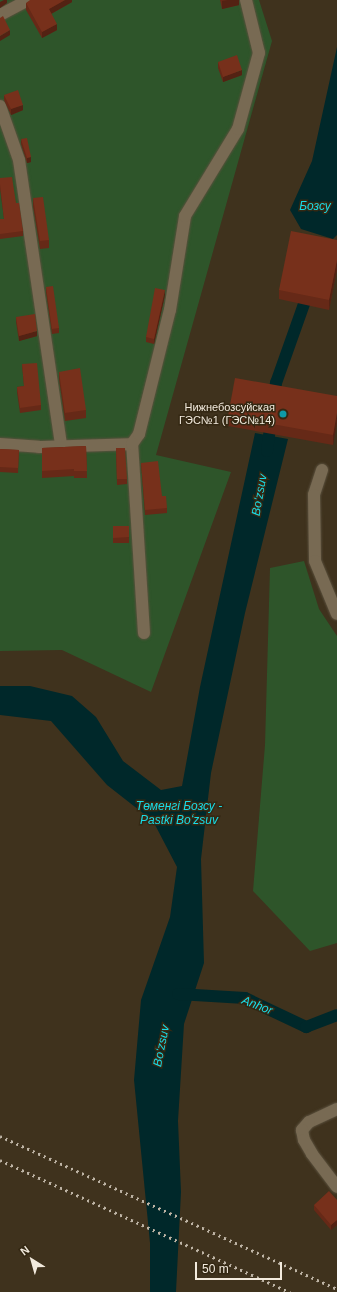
<!DOCTYPE html>
<html>
<head>
<meta charset="utf-8">
<style>
	body { margin:0 }
	#map { position:relative; width:337px; height:1292px; overflow:hidden; background:#3f321d; font-family:Arial,sans-serif }
	div>[style] { position:absolute }
	[style*='--x'] { left:calc(var(--x)*1px); top:calc(var(--y)*1px); width:calc(var(--w)*1px); rotate:calc(var(--a)*1deg) }
	.green>* { inset:0; background:#2e552a }
	.water>* { inset:0; background:#00282a }
	.canal>* { height:12px; margin:-6px; padding:0 6px; transform-origin:6px; border-radius:6px; background:#00282a }
	.roads { filter:drop-shadow(0 0 1px #5a503d) drop-shadow(0 0 1px #5a503d) }
	.minor>* { height:12px; margin:-6px; padding:0 6px; transform-origin:6px; border-radius:6px; background:#786a53 }
	.rail>* { height:3px; margin-top:-1.5px; transform-origin:0; background:repeating-linear-gradient(90deg,#beb4a5 0 2px,transparent 0 6px) }
	.wall>* { inset:0; background:#662917 }
	.shaded-wall>* { inset:0; background:#532213 }
	.building>* { inset:0; background:#77301b }
	.dots>* { width:11px; height:11px; translate:-50% -50%; box-sizing:border-box; border:2px solid #342813; border-radius:50% }
	span { translate:-50% -50%; white-space:nowrap; text-align:center; line-height:1.15; -webkit-text-stroke:3px #342813; paint-order:stroke }
	.poi-label { font-size:11px; color:#f2eadd }
	.right { translate:-100% -50%; text-align:right }
	.water-label { font-size:12px; color:#18dce7; font-style:italic }
	.north { position:absolute; left:12px; top:1240px; width:40px; height:40px; -webkit-text-stroke:3px #342813; paint-order:stroke; rotate:323deg; font-size:11px; font-weight:700; line-height:16px; text-align:center; color:#f2eadd }
	.north::after { content:''; display:block; margin:auto; width:14px; height:18px; background:#f2eadd; clip-path:polygon(50% 0,100% 100%,50% 72%,0 100%) }
	.scale { position:absolute; left:195px; top:1262px; width:87px; height:18px; box-sizing:border-box; border:2px solid #f2eadd; border-top:0; padding-left:5px; font-size:12px; line-height:14px; white-space:nowrap; color:#f2eadd; -webkit-text-stroke:3px #342813; paint-order:stroke }
</style>
</head>
<body>
<div id="map">
	<div class="green">
		<i style="clip-path:polygon(0 0,259px 0,272px 41px,156px 455px,231px 472px,151px 692px,62px 650px,0 651px)"></i>
		<i style="clip-path:polygon(304px 561px,319px 609px,337px 636px,337px 943px,310px 951px,253px 891px,265px 745px,270px 568px)"></i>
	</div>
	<div class="water">
		<i style="clip-path:polygon(337px 47px,337px 235px,333px 239px,301px 229px,290px 210px,312px 161px)"></i>
		<i style="clip-path:polygon(255px 433px,288px 439px,245px 613px,211px 773px,201px 859px,204px 963px,184px 1024px,178px 1121px,181px 1192px,176px 1292px,150px 1292px,150px 1243px,134px 1080px,141px 1000px,170px 917px,177px 867px,153px 821px,107px 785px,51px 721px,0 715px,0 686px,30px 686px,72px 696px,96px 717px,123px 761px,161px 790px,182px 786px,200px 687px)"></i>
	</div>
	<div class="canal">
		<i style="--x:267;--y:451;--w:69;--a:-82.5"></i>
		<i style="--x:276;--y:383;--w:99;--a:-70.5"></i>
		<i style="--x:178;--y:994;--w:67;--a:3.4"></i>
		<i style="--x:245;--y:998;--w:68;--a:25.4"></i>
		<i style="--x:306;--y:1027;--w:33;--a:-21"></i>
	</div>
	<div class="roads">
		<div class="minor">
			<i style="--x:0;--y:15;--w:32;--a:-28"></i>
			<i style="--x:0;--y:106;--w:57;--a:70.6"></i>
			<i style="--x:19;--y:160;--w:288;--a:81.6"></i>
			<i style="--x:0;--y:444;--w:39;--a:4"></i>
			<i style="--x:39;--y:447;--w:93;--a:-1.8"></i>
			<i style="--x:322;--y:470;--w:26;--a:108"></i>
			<i style="--x:314;--y:495;--w:66;--a:89.1"></i>
			<i style="--x:315;--y:561;--w:57;--a:67.5"></i>
			<i style="--x:144;--y:633;--w:189;--a:-93.6"></i>
			<i style="--x:132;--y:444;--w:12;--a:-55"></i>
			<i style="--x:139;--y:434;--w:128;--a:-76"></i>
			<i style="--x:170;--y:310;--w:95;--a:-80.9"></i>
			<i style="--x:185;--y:216;--w:102;--a:-58.7"></i>
			<i style="--x:238;--y:129;--w:79;--a:-74.6"></i>
			<i style="--x:259;--y:53;--w:55;--a:-103.8"></i>
			<i style="--x:337;--y:1109;--w:31;--a:155"></i>
			<i style="--x:309;--y:1122;--w:11;--a:131"></i>
			<i style="--x:302;--y:1130;--w:10;--a:79"></i>
			<i style="--x:304;--y:1140;--w:16;--a:60"></i>
			<i style="--x:312;--y:1154;--w:41;--a:52.9"></i>
		</div>
	</div>
	<div class="rail">
		<i style="--x:0;--y:1136;--w:370;--a:24.4"></i>
		<i style="--x:0;--y:1160;--w:319;--a:24.5"></i>
	</div>
	<div class="wall">
		<i style="clip-path:polygon(72px 0,72px 2px,51px 14px,57px 30px,42px 38px,26px 10px,26px 3px)"></i>
		<i style="clip-path:polygon(220px 0,239px 0,239px 5px,222px 9px)"></i>
		<i style="clip-path:polygon(218px 62px,242px 75px,223px 82px,218px 68px)"></i>
		<i style="clip-path:polygon(4px 95px,23px 110px,11px 115px,4px 100px)"></i>
		<i style="clip-path:polygon(21px 139px,31px 162px,27px 163px,21px 144px)"></i>
		<i style="clip-path:polygon(0 178px,16px 203px,23px 231px,23px 236px,0 239px,0 219px,4px 219px,0 189px)"></i>
		<i style="clip-path:polygon(33px 198px,49px 240px,49px 248px,40px 249px,33px 206px)"></i>
		<i style="clip-path:polygon(337px 240px,337px 269px,329px 310px,279px 299px,279px 290px)"></i>
		<i style="clip-path:polygon(46px 287px,59px 328px,59px 333px,52px 334px,46px 292px)"></i>
		<i style="clip-path:polygon(165px 295px,154px 344px,146px 342px,146px 337px)"></i>
		<i style="clip-path:polygon(16px 317px,37px 336px,19px 341px,16px 322px)"></i>
		<i style="clip-path:polygon(22px 364px,41px 405px,41px 410px,20px 413px,17px 392px,17px 387px,24px 386px)"></i>
		<i style="clip-path:polygon(59px 372px,86px 410px,86px 418px,65px 421px,59px 379px)"></i>
		<i style="clip-path:polygon(337px 396px,333px 445px,228px 426px,228px 416px)"></i>
		<i style="clip-path:polygon(86px 446px,87px 478px,74px 478px,74px 476px,42px 478px,42px 448px)"></i>
		<i style="clip-path:polygon(116px 448px,127px 479px,127px 484px,117px 485px)"></i>
		<i style="clip-path:polygon(0 449px,19px 450px,18px 473px,0 472px)"></i>
		<i style="clip-path:polygon(141px 463px,162px 496px,167px 508px,167px 513px,145px 515px)"></i>
		<i style="clip-path:polygon(113px 526px,129px 526px,129px 543px,113px 543px)"></i>
		<i style="clip-path:polygon(337px 1200px,337px 1225px,331px 1230px,314px 1210px,314px 1205px)"></i>
	</div>
	<div class="shaded-wall">
		<i style="clip-path:polygon(4px 0,7px 0,7px 3px,0 8px,0 2px)"></i>
		<i style="clip-path:polygon(65px 0,72px 0,72px 2px,49px 15px,49px 9px)"></i>
		<i style="clip-path:polygon(228px 0,239px 0,239px 5px,222px 9px,222px 1px)"></i>
		<i style="clip-path:polygon(57px 24px,57px 30px,42px 38px,42px 32px)"></i>
		<i style="clip-path:polygon(10px 30px,10px 35px,0 41px,0 36px)"></i>
		<i style="clip-path:polygon(242px 70px,242px 75px,223px 82px,223px 77px)"></i>
		<i style="clip-path:polygon(23px 105px,23px 110px,11px 115px,11px 109px)"></i>
		<i style="clip-path:polygon(31px 157px,31px 162px,27px 163px,27px 158px)"></i>
		<i style="clip-path:polygon(337px 260px,337px 269px,329px 310px,329px 300px)"></i>
		<i style="clip-path:polygon(165px 290px,165px 295px,154px 344px,154px 339px)"></i>
		<i style="clip-path:polygon(37px 331px,37px 336px,19px 341px,19px 336px)"></i>
		<i style="clip-path:polygon(337px 413px,337px 423px,333px 445px,333px 435px)"></i>
		<i style="clip-path:polygon(337px 1220px,337px 1225px,331px 1230px,331px 1225px)"></i>
	</div>
	<div class="building">
		<i style="clip-path:polygon(30px 0,65px 0,49px 9px,57px 24px,42px 32px,26px 3px)"></i>
		<i style="clip-path:polygon(3px 16px,10px 30px,0 36px,0 18px)"></i>
		<i style="clip-path:polygon(237px 55px,242px 70px,223px 77px,218px 62px)"></i>
		<i style="clip-path:polygon(18px 90px,23px 105px,11px 109px,4px 95px)"></i>
		<i style="clip-path:polygon(27px 138px,31px 157px,27px 158px,21px 139px)"></i>
		<i style="clip-path:polygon(12px 177px,16px 203px,19px 203px,23px 231px,0 234px,0 219px,4px 219px,0 184px,0 178px)"></i>
		<i style="clip-path:polygon(43px 197px,49px 240px,40px 241px,33px 198px)"></i>
		<i style="clip-path:polygon(291px 231px,337px 240px,337px 260px,329px 300px,279px 290px)"></i>
		<i style="clip-path:polygon(53px 286px,59px 328px,52px 329px,46px 287px)"></i>
		<i style="clip-path:polygon(155px 288px,165px 290px,154px 339px,146px 337px)"></i>
		<i style="clip-path:polygon(35px 314px,37px 331px,19px 336px,16px 317px)"></i>
		<i style="clip-path:polygon(37px 363px,41px 405px,20px 408px,17px 387px,24px 386px,22px 364px)"></i>
		<i style="clip-path:polygon(80px 368px,86px 410px,65px 413px,59px 372px)"></i>
		<i style="clip-path:polygon(235px 378px,337px 396px,337px 413px,333px 435px,228px 416px)"></i>
		<i style="clip-path:polygon(86px 446px,87px 471px,74px 471px,74px 469px,42px 471px,42px 448px)"></i>
		<i style="clip-path:polygon(116px 448px,125px 448px,127px 479px,117px 479px)"></i>
		<i style="clip-path:polygon(0 449px,19px 450px,18px 468px,0 467px)"></i>
		<i style="clip-path:polygon(158px 461px,162px 496px,166px 496px,167px 508px,145px 510px,141px 463px)"></i>
		<i style="clip-path:polygon(113px 526px,129px 526px,129px 537px,113px 538px)"></i>
		<i style="clip-path:polygon(329px 1191px,337px 1200px,337px 1220px,331px 1225px,314px 1205px)"></i>
	</div>
	<div class="dots">
		<i style="left:283px;top:414px;background:#0f9aa8"></i>
	</div>
	<div class="poi-label">
		<span class="right" style="left:275px;top:414px">Нижнебозсуйская<br>ГЭС№1 (ГЭС№14)</span>
	</div>
	<div class="water-label">
		<span style="left:315px;top:207px">Бозсу</span>
		<span style="left:260px;top:495px;rotate:-80deg">Boʻzsuv</span>
		<span style="left:179px;top:814px">Төменгі Бозсу -<br>Pastki Boʻzsuv</span>
		<span style="left:257px;top:1006px;rotate:21deg">Anhor</span>
		<span style="left:162px;top:1046px;rotate:-79deg">Boʻzsuv</span>
	</div>
	<div class="north">N</div>
	<div class="scale">50 m</div>
</div>
</body>
</html>
